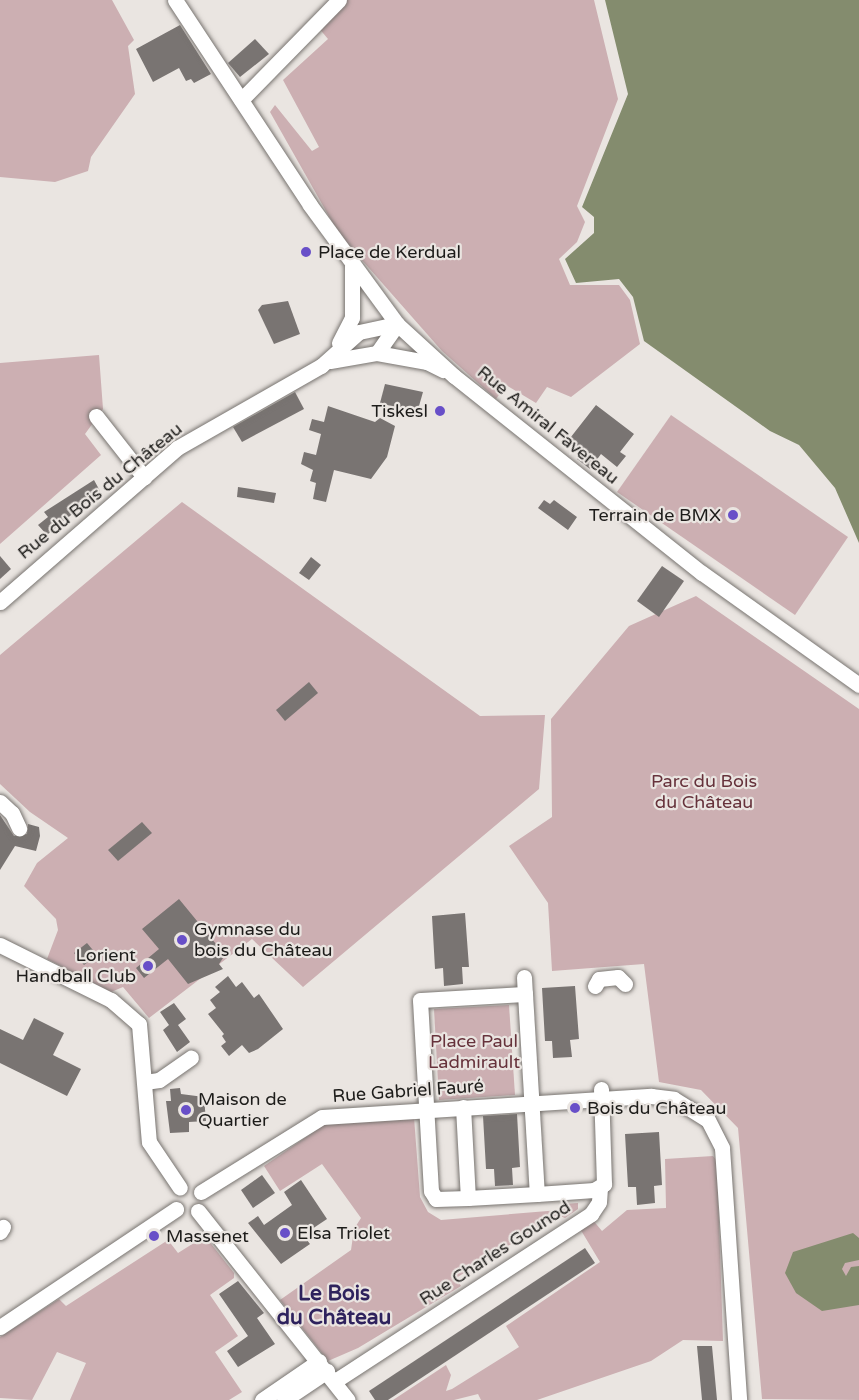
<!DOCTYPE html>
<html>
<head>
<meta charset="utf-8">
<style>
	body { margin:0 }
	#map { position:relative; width:859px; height:1400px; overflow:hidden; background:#eae5e1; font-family:"Varela Round",sans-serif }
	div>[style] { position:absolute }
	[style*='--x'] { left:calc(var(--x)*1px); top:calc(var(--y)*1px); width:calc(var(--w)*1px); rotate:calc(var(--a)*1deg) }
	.green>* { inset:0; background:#ccafb2 }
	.water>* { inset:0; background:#848c6e }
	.building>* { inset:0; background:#797472 }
	.roads { filter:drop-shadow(0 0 2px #787470) drop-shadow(0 0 2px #787470) }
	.minor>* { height:15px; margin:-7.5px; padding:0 7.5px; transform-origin:7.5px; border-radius:7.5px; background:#fff }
	.dots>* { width:16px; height:16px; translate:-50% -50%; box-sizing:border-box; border:3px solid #eae5e1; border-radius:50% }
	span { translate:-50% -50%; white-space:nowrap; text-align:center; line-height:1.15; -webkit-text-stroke:4.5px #eae5e1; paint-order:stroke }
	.poi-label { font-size:18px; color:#1d1c1a }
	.left { translate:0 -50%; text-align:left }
	.right { translate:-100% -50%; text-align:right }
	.street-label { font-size:18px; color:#1d1c1a }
	.park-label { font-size:18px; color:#66323b }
	.quarter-label { font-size:21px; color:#2e225d; font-weight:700 }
</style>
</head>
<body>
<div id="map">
	<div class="green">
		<i style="clip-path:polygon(0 0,112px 0,134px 40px,128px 46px,135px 94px,91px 157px,88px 171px,55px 182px,0 177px)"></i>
		<i style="clip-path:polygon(346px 0,594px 0,618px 99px,577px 206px,585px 222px,577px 242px,559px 259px,570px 285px,619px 285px,630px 300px,640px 344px,571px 397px,547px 387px,536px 403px,506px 385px,496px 399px,442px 351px,339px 234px,270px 112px,275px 105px,312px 151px,319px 147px,283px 80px,328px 39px,318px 27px)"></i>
		<i style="clip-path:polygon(99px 355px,103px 409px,85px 434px,101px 455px,0 544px,0 363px)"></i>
		<i style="clip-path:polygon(671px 415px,848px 537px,795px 615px,617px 492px)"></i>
		<i style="clip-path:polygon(182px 502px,480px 716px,545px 715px,539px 789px,303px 987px,252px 939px,149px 1018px,123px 987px,111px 992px,47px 959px,58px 930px,56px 919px,24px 886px,37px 863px,68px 838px,30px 812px,0 784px,0 655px)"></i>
		<i style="clip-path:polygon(696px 596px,859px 709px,859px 1400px,762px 1399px,738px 1128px,701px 1090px,659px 1082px,644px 964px,552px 971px,548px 903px,509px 846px,552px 817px,551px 719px,629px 626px)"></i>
		<i style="clip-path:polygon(509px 1005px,515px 1095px,439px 1100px,434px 1009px)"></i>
		<i style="clip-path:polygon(414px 1117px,420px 1197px,428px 1212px,441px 1220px,560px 1210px,563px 1204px,578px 1203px,578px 1209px,565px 1218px,558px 1215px,456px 1278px,461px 1286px,358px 1348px,328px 1361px,280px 1300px,351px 1250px,354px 1229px,361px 1218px,322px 1164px,280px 1191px,264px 1166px,328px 1122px)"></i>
		<i style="clip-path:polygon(713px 1156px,717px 1161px,723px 1341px,683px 1340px,651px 1361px,537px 1400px,481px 1400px,478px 1394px,454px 1400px,393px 1400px,446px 1365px,451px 1375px,446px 1391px,452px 1389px,519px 1347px,506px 1326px,600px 1262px,579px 1227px,592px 1219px,602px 1231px,627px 1210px,666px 1208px,665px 1159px)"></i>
		<i style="clip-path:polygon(205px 1236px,234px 1273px,234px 1278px,210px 1295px,238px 1336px,215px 1352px,242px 1392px,229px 1400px,70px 1400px,86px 1363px,57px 1352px,32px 1400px,0 1398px,0 1337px,59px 1299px,66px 1306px,168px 1240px,178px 1253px)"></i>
	</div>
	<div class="water">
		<i style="clip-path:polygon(605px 0,859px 0,859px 543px,835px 488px,799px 445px,770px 431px,644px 341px,633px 297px,619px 279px,576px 283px,565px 259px,594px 233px,594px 217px,582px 207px,628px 94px)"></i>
		<i style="clip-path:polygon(853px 1233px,859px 1238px,859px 1260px,845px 1263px,842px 1269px,846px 1276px,851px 1267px,859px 1266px,859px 1305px,822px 1311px,796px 1293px,785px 1273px,793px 1252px)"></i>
	</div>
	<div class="building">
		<i style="clip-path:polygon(180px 25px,211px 74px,194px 83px,191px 79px,186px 81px,179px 68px,153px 82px,136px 49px)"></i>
		<i style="clip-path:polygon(255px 39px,269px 54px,240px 77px,228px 63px)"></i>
		<i style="clip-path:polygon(288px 301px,300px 334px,274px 344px,258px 310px,262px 305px)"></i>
		<i style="clip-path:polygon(385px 384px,423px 392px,417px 413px,380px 403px)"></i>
		<i style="clip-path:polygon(295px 392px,304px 409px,242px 442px,233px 427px)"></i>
		<i style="clip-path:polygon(596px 405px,634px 434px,620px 452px,626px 456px,617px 467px,601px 454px,590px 469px,577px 459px,582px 453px,567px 442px)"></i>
		<i style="clip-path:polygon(328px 406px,375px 422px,380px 418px,395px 426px,387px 457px,371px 479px,334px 470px,326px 502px,313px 499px,316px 483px,310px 481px,313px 470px,301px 464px,304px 452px,316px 455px,321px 434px,309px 430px,312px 419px,324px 422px)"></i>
		<i style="clip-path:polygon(94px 480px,100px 491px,47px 535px,38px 525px,48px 517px,44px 512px)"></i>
		<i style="clip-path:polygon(238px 487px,276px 493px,274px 503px,237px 497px)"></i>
		<i style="clip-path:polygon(544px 500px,550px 504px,554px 500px,577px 517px,568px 530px,538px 508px)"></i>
		<i style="clip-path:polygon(0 556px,11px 569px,0 579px)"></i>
		<i style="clip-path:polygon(311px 557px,321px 565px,309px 580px,299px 573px)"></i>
		<i style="clip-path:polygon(662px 566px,684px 581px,659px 617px,637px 601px)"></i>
		<i style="clip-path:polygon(309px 682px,318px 693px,285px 721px,276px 710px)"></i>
		<i style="clip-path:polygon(0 815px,14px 836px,27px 834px,28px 824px,39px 827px,40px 836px,36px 851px,15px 846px,0 870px)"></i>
		<i style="clip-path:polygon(142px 822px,152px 833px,118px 861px,108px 850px)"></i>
		<i style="clip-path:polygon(179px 899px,225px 955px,219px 964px,223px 969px,188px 984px,168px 959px,144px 978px,136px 968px,159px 949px,142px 929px)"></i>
		<i style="clip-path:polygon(465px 913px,469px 967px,462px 967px,463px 984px,444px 986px,443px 968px,435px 969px,432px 916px)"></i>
		<i style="clip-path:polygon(87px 943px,97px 955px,84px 965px,74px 953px)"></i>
		<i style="clip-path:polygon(228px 976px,236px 987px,242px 982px,254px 998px,259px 994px,283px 1029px,258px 1049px,249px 1053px,242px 1045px,229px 1056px,221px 1046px,226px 1042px,222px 1036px,224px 1034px,208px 1014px,216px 1008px,210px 1000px,220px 992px,215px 987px)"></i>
		<i style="clip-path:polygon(575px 986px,579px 1039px,570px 1040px,572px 1057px,553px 1058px,552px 1041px,545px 1041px,542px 988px)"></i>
		<i style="clip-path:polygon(174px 1003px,186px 1019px,178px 1025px,190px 1042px,177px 1052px,163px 1030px,169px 1025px,160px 1012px)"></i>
		<i style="clip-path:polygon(34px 1018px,64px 1033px,53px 1055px,81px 1069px,67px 1096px,0 1063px,0 1029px,23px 1040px)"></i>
		<i style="clip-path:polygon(180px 1088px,181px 1094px,204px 1097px,206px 1121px,189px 1122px,189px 1132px,170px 1133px,166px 1101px,171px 1101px,170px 1089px)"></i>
		<i style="clip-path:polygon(517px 1114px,520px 1167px,512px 1168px,513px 1185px,495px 1186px,494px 1169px,486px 1169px,483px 1116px)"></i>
		<i style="clip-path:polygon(659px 1132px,662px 1185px,654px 1186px,655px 1203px,637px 1205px,636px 1187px,628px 1187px,625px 1134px)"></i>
		<i style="clip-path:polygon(262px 1175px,275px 1193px,253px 1208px,241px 1190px)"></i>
		<i style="clip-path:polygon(301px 1180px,327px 1219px,303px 1235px,310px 1244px,281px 1264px,248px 1223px,258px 1216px,264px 1225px,292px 1205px,284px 1192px)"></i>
		<i style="clip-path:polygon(585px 1248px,595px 1263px,388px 1400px,375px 1400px,369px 1391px)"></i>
		<i style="clip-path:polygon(238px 1281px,264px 1313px,257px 1318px,275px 1344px,238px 1367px,227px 1351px,248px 1336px,219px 1294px)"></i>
		<i style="clip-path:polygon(697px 1346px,712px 1346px,717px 1400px,702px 1400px)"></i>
	</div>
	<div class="roads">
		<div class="minor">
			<i style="--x:175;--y:0;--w:245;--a:56.6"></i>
			<i style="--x:310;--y:205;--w:147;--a:53.8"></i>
			<i style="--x:397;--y:324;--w:77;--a:42.4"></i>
			<i style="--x:454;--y:376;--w:317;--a:38.5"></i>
			<i style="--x:702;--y:573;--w:193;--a:35.5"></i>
			<i style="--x:241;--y:100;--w:140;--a:-45.6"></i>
			<i style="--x:339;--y:343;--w:28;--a:-63"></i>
			<i style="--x:352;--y:318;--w:52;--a:-90"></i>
			<i style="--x:377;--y:353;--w:35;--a:-55"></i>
			<i style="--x:330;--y:361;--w:48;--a:-9.7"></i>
			<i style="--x:377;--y:353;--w:51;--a:10.2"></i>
			<i style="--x:427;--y:362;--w:18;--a:27"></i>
			<i style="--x:96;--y:416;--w:78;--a:51.8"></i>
			<i style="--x:0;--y:602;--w:235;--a:-41"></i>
			<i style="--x:177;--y:448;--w:166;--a:-29.7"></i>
			<i style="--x:321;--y:366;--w:51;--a:-41.8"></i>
			<i style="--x:359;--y:332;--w:39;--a:-12"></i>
			<i style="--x:0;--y:802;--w:16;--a:43"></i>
			<i style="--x:12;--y:813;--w:17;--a:65"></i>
			<i style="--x:0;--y:945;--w:124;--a:26.4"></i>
			<i style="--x:111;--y:1000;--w:37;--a:41"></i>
			<i style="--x:139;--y:1024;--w:118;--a:85.2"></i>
			<i style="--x:149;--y:1142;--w:55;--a:56"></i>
			<i style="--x:524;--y:977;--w:17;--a:87"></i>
			<i style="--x:595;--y:986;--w:8;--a:-60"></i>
			<i style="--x:599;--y:979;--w:19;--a:-6"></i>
			<i style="--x:618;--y:977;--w:10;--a:45"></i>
			<i style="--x:145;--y:1082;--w:14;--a:-8"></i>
			<i style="--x:159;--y:1080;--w:39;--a:-35"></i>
			<i style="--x:463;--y:1107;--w:91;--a:86.9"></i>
			<i style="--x:468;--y:1198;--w:32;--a:178"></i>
			<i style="--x:436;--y:1199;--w:9;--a:-122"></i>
			<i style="--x:431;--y:1191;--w:191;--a:-93.3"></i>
			<i style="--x:420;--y:1000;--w:105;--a:-3.3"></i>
			<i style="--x:525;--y:994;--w:200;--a:86.6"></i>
			<i style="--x:537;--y:1194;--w:57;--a:-4"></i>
			<i style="--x:594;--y:1190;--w:12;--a:-31"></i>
			<i style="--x:604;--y:1184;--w:95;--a:-91.8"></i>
			<i style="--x:201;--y:1192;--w:142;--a:-31.8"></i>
			<i style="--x:322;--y:1117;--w:330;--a:-3.7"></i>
			<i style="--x:651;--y:1096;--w:23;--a:7"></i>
			<i style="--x:674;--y:1099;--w:40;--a:32"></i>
			<i style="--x:708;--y:1120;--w:31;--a:63"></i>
			<i style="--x:722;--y:1148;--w:253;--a:86.1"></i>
			<i style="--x:468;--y:1198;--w:69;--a:-3.3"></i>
			<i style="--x:198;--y:1211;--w:241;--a:51.6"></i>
			<i style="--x:0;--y:1232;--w:6;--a:-59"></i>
			<i style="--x:0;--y:1327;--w:212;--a:-33.8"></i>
			<i style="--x:335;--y:1381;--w:306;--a:-33.1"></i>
			<i style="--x:591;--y:1214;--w:14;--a:-56"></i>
			<i style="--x:599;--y:1202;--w:14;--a:-86"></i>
			<i style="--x:262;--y:1400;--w:69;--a:-34.4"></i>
			<i style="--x:284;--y:1400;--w:52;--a:-34"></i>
		</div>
	</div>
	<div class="dots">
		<i style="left:306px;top:252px;background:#684fc8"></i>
		<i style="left:440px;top:411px;background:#684fc8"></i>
		<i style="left:733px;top:515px;background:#684fc8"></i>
		<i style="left:182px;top:940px;background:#684fc8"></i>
		<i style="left:148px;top:966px;background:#684fc8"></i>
		<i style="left:575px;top:1108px;background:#684fc8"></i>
		<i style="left:186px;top:1110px;background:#684fc8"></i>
		<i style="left:285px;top:1233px;background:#684fc8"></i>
		<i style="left:154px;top:1236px;background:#684fc8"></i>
	</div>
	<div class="poi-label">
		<span class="left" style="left:318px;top:252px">Place de Kerdual</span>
		<span class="right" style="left:428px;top:411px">Tiskesl</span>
		<span class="right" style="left:721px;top:515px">Terrain de BMX</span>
		<span class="left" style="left:194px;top:940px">Gymnase du<br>bois du Château</span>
		<span class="right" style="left:136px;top:966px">Lorient<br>Handball Club</span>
		<span class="left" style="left:198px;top:1110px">Maison de<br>Quartier</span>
		<span class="left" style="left:587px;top:1108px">Bois du Château</span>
		<span class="left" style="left:297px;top:1233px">Elsa Triolet</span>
		<span class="left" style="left:166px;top:1236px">Massenet</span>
	</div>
	<div class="street-label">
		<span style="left:548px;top:425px;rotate:39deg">Rue Amiral Favereau</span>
		<span style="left:100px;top:491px;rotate:-39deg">Rue du Bois du Château</span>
		<span style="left:408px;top:1091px;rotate:-4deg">Rue Gabriel Fauré</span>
		<span style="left:495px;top:1253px;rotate:-33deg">Rue Charles Gounod</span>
	</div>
	<div class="park-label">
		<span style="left:704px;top:792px">Parc du Bois<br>du Château</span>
		<span style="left:474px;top:1052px">Place Paul<br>Ladmirault</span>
	</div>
	<div class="quarter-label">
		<span style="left:334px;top:1306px">Le Bois<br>du Château</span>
	</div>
</div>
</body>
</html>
